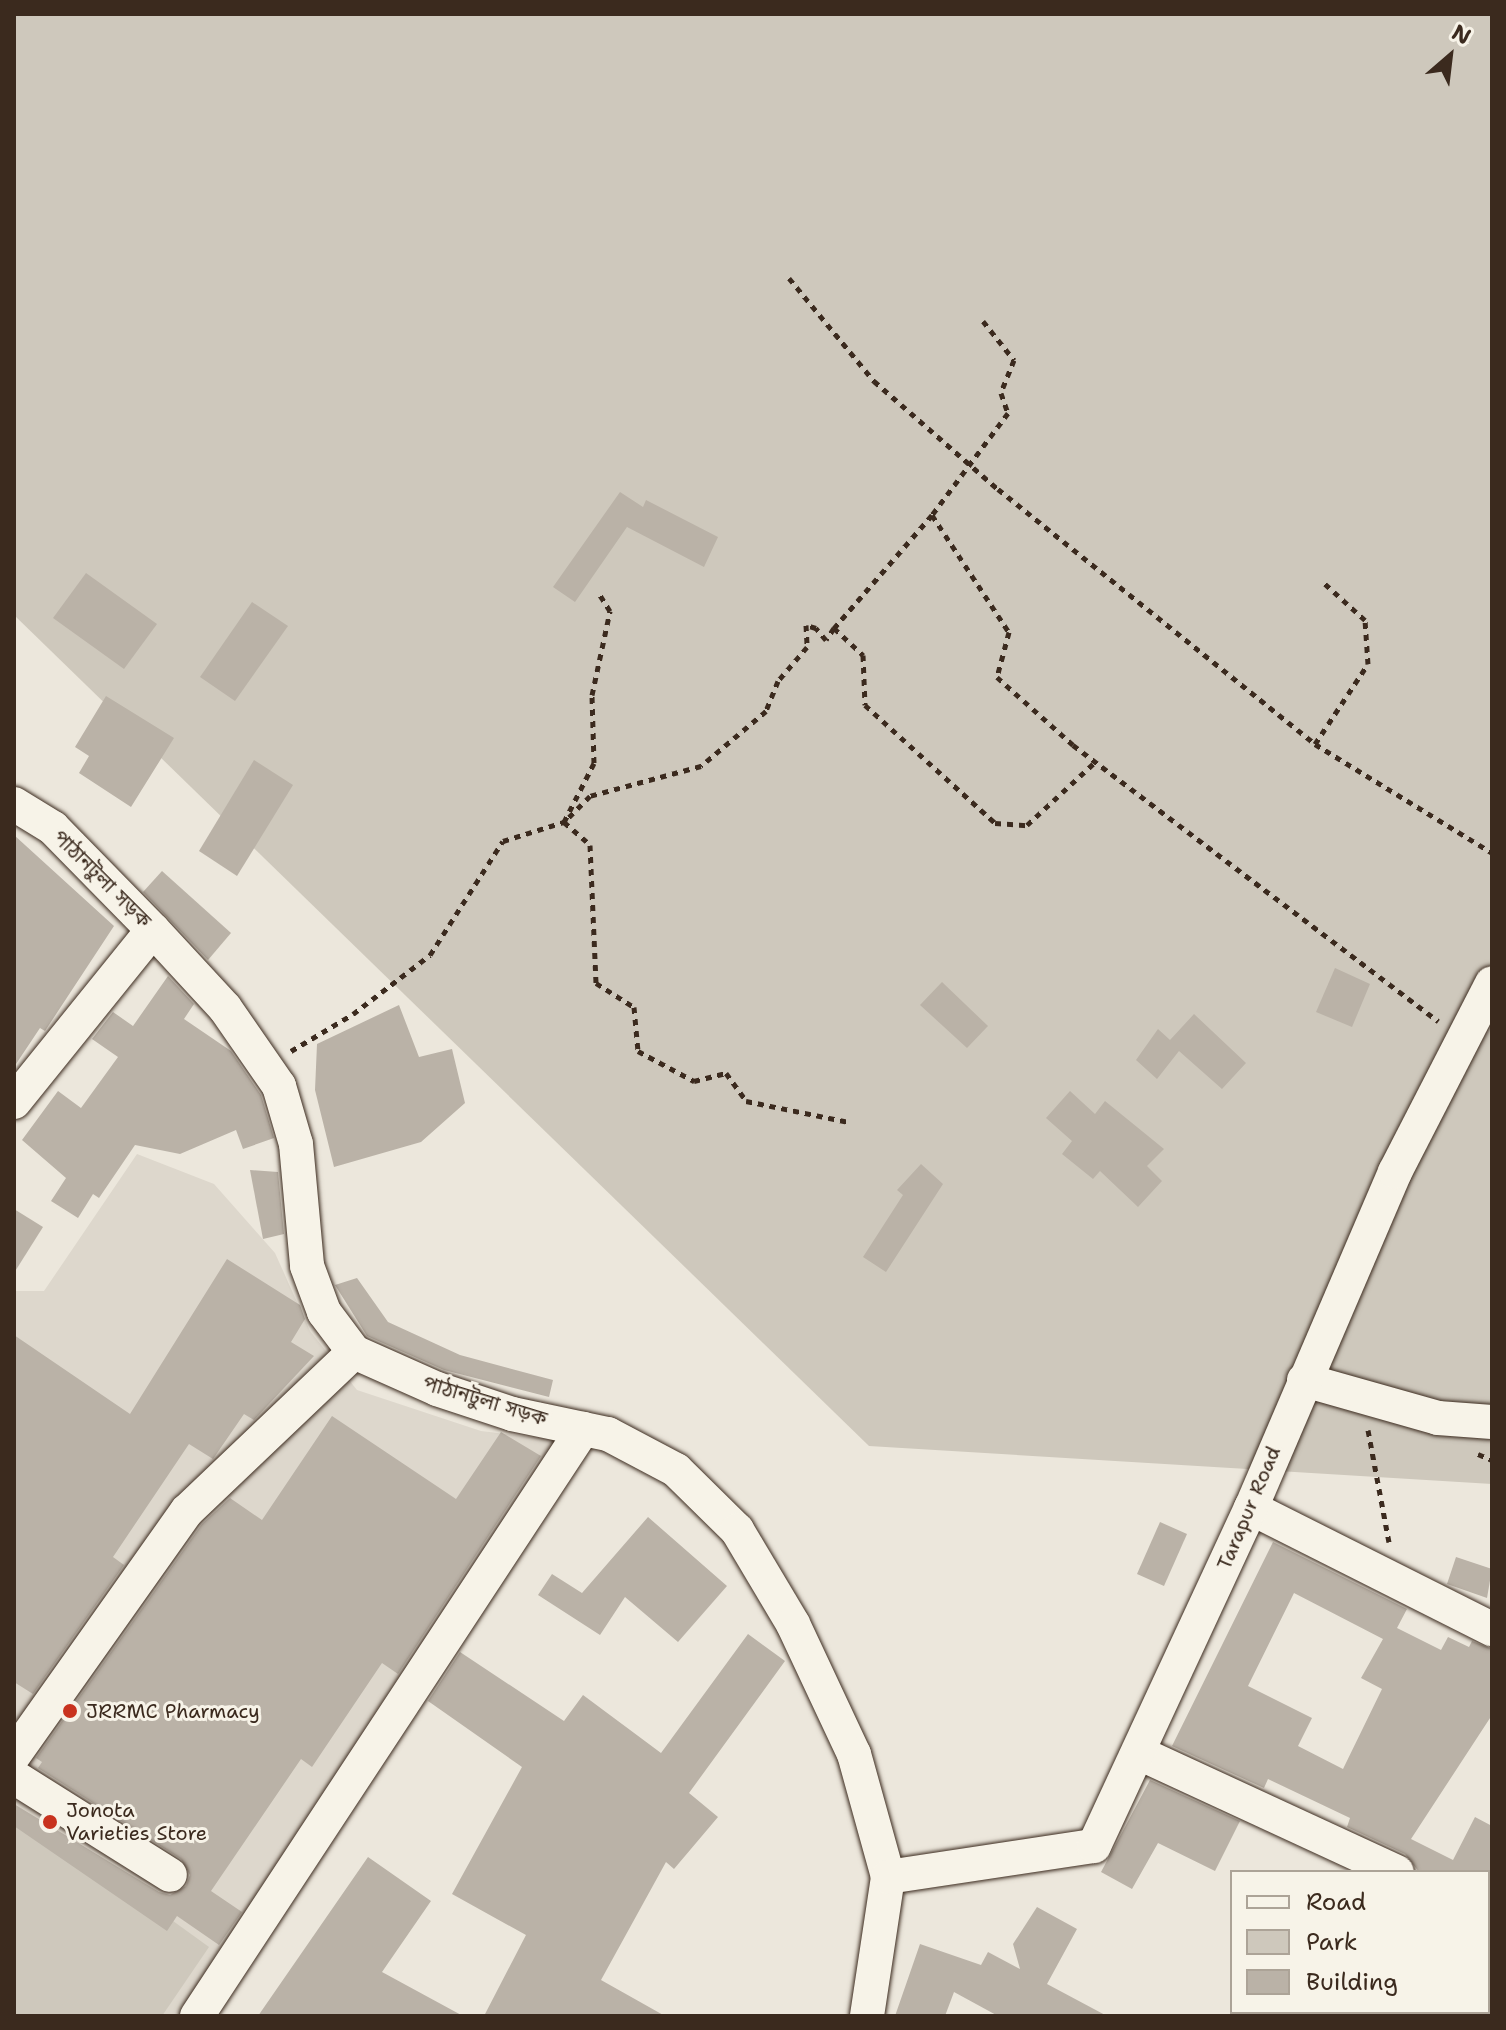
<!DOCTYPE html>
<html>
<head>
<meta charset="utf-8">
<style>
	body { margin:0 }
	#map { position:relative; width:1506px; height:2030px; overflow:hidden; background:#ece7dc; font-family:"Shantell Sans","Noto Sans Bengali",sans-serif }
	div>[style] { position:absolute }
	[style*='--x'] { left:calc(var(--x)*1px); top:calc(var(--y)*1px); width:calc(var(--w)*1px); rotate:calc(var(--a)*1deg) }
	.built>* { inset:0; background:#ddd7cc }
	.green>* { inset:0; background:#cec8bc }
	.building>* { inset:0; background:#bab2a7 }
	.path>* { height:5px; margin-top:-2.5px; transform-origin:0; background:repeating-linear-gradient(90deg,#3b2a1e 0 6px,transparent 0 12px) }
	.roads { filter:drop-shadow(0 0 2px #3b2a1e) drop-shadow(0 0 2px #3b2a1e) }
	.minor>* { height:34px; margin:-17px; padding:0 17px; transform-origin:17px; border-radius:17px; background:#f7f3e8 }
	.dots>* { width:22px; height:22px; translate:-50% -50%; box-sizing:border-box; border:4px solid #f7f3e8; border-radius:50% }
	span { translate:-50% -50%; white-space:nowrap; text-align:center; line-height:1.15; -webkit-text-stroke:6px #f7f3e8; paint-order:stroke }
	.street-label { font-size:20px; color:#3b2a1e }
	.poi-label { font-size:20px; color:#3b2a1e }
	.left { translate:0 -50%; text-align:left }
	.frame { position:absolute; inset:0; border:16px solid #3b2a1e; pointer-events:none }
	.legend { position:absolute; left:1230px; top:1870px; width:260px; height:144px; box-sizing:border-box; background:#f7f3e8; border:2px solid #aca397; margin:0; padding:10px 14px; list-style:none; font-size:24px; color:#3b2a1e }
	.legend li { display:flex; align-items:center; gap:16px; height:40px }
	.legend b { width:40px; border:2px solid #aca397 }
	.north { position:absolute; left:1410px; top:16px; width:80px; height:80px; -webkit-text-stroke:6px #f7f3e8; paint-order:stroke; rotate:28deg; font-size:22px; font-weight:700; line-height:32px; text-align:center; color:#3b2a1e }
	.north::after { content:''; display:block; margin:auto; width:28px; height:36px; background:#3b2a1e; clip-path:polygon(50% 0,100% 100%,50% 72%,0 100%) }
</style>
</head>
<body>
<div id="map">
	<div class="built">
		<i style="clip-path:polygon(137px 1154px,214px 1184px,275px 1253px,310px 1331px,357px 1390px,481px 1431px,556px 1440px,179px 2016px,14px 2016px,14px 1291px,44px 1291px)"></i>
	</div>
	<div class="green">
		<i style="clip-path:polygon(14px 14px,1492px 14px,1492px 1484px,869px 1446px,14px 615px)"></i>
		<i style="clip-path:polygon(14px 1806px,209px 1947px,162px 2016px,14px 2016px)"></i>
	</div>
	<div class="building">
		<i style="clip-path:polygon(620px 492px,643px 507px,646px 500px,718px 537px,704px 567px,627px 527px,575px 602px,553px 587px)"></i>
		<i style="clip-path:polygon(86px 573px,157px 624px,124px 669px,53px 618px)"></i>
		<i style="clip-path:polygon(252px 602px,288px 626px,235px 701px,200px 677px)"></i>
		<i style="clip-path:polygon(106px 696px,174px 738px,131px 807px,79px 773px,89px 756px,75px 747px)"></i>
		<i style="clip-path:polygon(254px 760px,293px 785px,237px 876px,199px 851px)"></i>
		<i style="clip-path:polygon(14px 835px,114px 926px,45px 1031px,40px 1028px,14px 1067px)"></i>
		<i style="clip-path:polygon(162px 871px,231px 933px,208px 960px,143px 892px)"></i>
		<i style="clip-path:polygon(1335px 968px,1370px 984px,1352px 1027px,1316px 1012px)"></i>
		<i style="clip-path:polygon(168px 976px,194px 1004px,184px 1019px,231px 1051px,261px 1095px,274px 1138px,243px 1149px,236px 1130px,180px 1154px,135px 1145px,99px 1198px,93px 1194px,78px 1218px,51px 1201px,66px 1178px,22px 1140px,58px 1091px,81px 1108px,118px 1057px,92px 1039px,113px 1012px,133px 1026px)"></i>
		<i style="clip-path:polygon(942px 982px,988px 1026px,967px 1048px,920px 1005px)"></i>
		<i style="clip-path:polygon(399px 1005px,419px 1057px,452px 1049px,465px 1103px,421px 1142px,334px 1167px,315px 1090px,317px 1044px)"></i>
		<i style="clip-path:polygon(1194px 1014px,1246px 1063px,1222px 1089px,1179px 1051px,1157px 1079px,1136px 1060px,1158px 1029px,1170px 1040px)"></i>
		<i style="clip-path:polygon(1070px 1091px,1095px 1114px,1105px 1101px,1164px 1149px,1147px 1166px,1162px 1181px,1138px 1207px,1100px 1171px,1093px 1179px,1062px 1154px,1072px 1141px,1046px 1118px)"></i>
		<i style="clip-path:polygon(921px 1164px,943px 1184px,886px 1272px,863px 1257px,903px 1195px,897px 1190px)"></i>
		<i style="clip-path:polygon(250px 1170px,278px 1172px,284px 1234px,263px 1239px)"></i>
		<i style="clip-path:polygon(14px 1209px,43px 1227px,14px 1273px)"></i>
		<i style="clip-path:polygon(227px 1259px,300px 1305px,305px 1319px,291px 1342px,314px 1356px,254px 1420px,244px 1414px,213px 1459px,189px 1444px,113px 1557px,124px 1565px,33px 1694px,14px 1682px,14px 1335px,130px 1414px)"></i>
		<i style="clip-path:polygon(357px 1278px,388px 1322px,460px 1355px,553px 1380px,549px 1397px,444px 1370px,367px 1336px,335px 1285px)"></i>
		<i style="clip-path:polygon(332px 1416px,456px 1499px,501px 1432px,541px 1456px,398px 1674px,382px 1663px,312px 1767px,301px 1759px,211px 1891px,242px 1912px,219px 1945px,177px 1916px,167px 1931px,14px 1826px,14px 1804px,159px 1892px,170px 1895px,186px 1886px,190px 1875px,181px 1859px,38px 1768px,42px 1762px,36px 1758px,202px 1524px,230px 1498px,262px 1520px)"></i>
		<i style="clip-path:polygon(648px 1517px,727px 1586px,678px 1642px,625px 1597px,600px 1635px,538px 1595px,552px 1574px,582px 1593px)"></i>
		<i style="clip-path:polygon(1160px 1522px,1187px 1534px,1164px 1586px,1137px 1574px)"></i>
		<i style="clip-path:polygon(evenodd,1273px 1542px,1407px 1609px,1397px 1628px,1441px 1650px,1448px 1637px,1469px 1647px,1472px 1641px,1492px 1649px,1492px 1715px,1411px 1839px,1453px 1860px,1475px 1817px,1492px 1826px,1492px 1872px,1419px 1872px,1405px 1854px,1347px 1827px,1350px 1818px,1268px 1779px,1264px 1788px,1172px 1746px,1273px 1542px,1294px 1593px,1383px 1639px,1361px 1678px,1382px 1689px,1343px 1769px,1298px 1746px,1312px 1718px,1248px 1686px,1294px 1593px)"></i>
		<i style="clip-path:polygon(1456px 1557px,1492px 1569px,1487px 1598px,1447px 1584px)"></i>
		<i style="clip-path:polygon(748px 1634px,785px 1661px,689px 1793px,718px 1817px,674px 1869px,666px 1862px,601px 1980px,665px 2016px,484px 2016px,526px 1935px,452px 1894px,522px 1767px,428px 1701px,460px 1652px,564px 1721px,583px 1695px,661px 1753px)"></i>
		<i style="clip-path:polygon(1150px 1780px,1240px 1821px,1215px 1871px,1158px 1843px,1132px 1889px,1101px 1872px)"></i>
		<i style="clip-path:polygon(368px 1857px,431px 1901px,382px 1972px,463px 2016px,258px 2016px)"></i>
		<i style="clip-path:polygon(1037px 1907px,1077px 1929px,1047px 1984px,1107px 2016px,998px 2016px,954px 1992px,945px 2016px,895px 2016px,920px 1944px,981px 1965px,988px 1952px,1020px 1969px,1013px 1944px)"></i>
	</div>
	<div class="path">
		<i style="--x:789;--y:278;--w:134;--a:50.5"></i>
		<i style="--x:874;--y:381;--w:164;--a:41.1"></i>
		<i style="--x:998;--y:489;--w:407;--a:38.8"></i>
		<i style="--x:1315;--y:744;--w:208;--a:31.6"></i>
		<i style="--x:983;--y:321;--w:50;--a:51.5"></i>
		<i style="--x:1014;--y:360;--w:35;--a:112"></i>
		<i style="--x:1001;--y:393;--w:21;--a:71"></i>
		<i style="--x:1008;--y:413;--w:127;--a:126.7"></i>
		<i style="--x:932;--y:515;--w:140;--a:56.7"></i>
		<i style="--x:1009;--y:632;--w:47;--a:104.9"></i>
		<i style="--x:997;--y:677;--w:102;--a:41.8"></i>
		<i style="--x:1073;--y:745;--w:458;--a:37.1"></i>
		<i style="--x:932;--y:515;--w:150;--a:130.9"></i>
		<i style="--x:834;--y:628;--w:40;--a:43"></i>
		<i style="--x:863;--y:655;--w:50;--a:87.7"></i>
		<i style="--x:865;--y:705;--w:176;--a:42.2"></i>
		<i style="--x:995;--y:823;--w:32;--a:4"></i>
		<i style="--x:1027;--y:825;--w:93;--a:-42.8"></i>
		<i style="--x:834;--y:628;--w:14;--a:124"></i>
		<i style="--x:826;--y:640;--w:16;--a:-130"></i>
		<i style="--x:816;--y:628;--w:10;--a:-163"></i>
		<i style="--x:806;--y:625;--w:22;--a:87"></i>
		<i style="--x:807;--y:647;--w:45;--a:130.5"></i>
		<i style="--x:778;--y:681;--w:32;--a:112"></i>
		<i style="--x:766;--y:711;--w:85;--a:139.8"></i>
		<i style="--x:701;--y:766;--w:115;--a:164.9"></i>
		<i style="--x:590;--y:796;--w:37;--a:135"></i>
		<i style="--x:564;--y:822;--w:35;--a:41"></i>
		<i style="--x:590;--y:845;--w:138;--a:87.5"></i>
		<i style="--x:596;--y:983;--w:45;--a:32.3"></i>
		<i style="--x:634;--y:1007;--w:44;--a:84.8"></i>
		<i style="--x:638;--y:1051;--w:64;--a:28.2"></i>
		<i style="--x:694;--y:1081;--w:33;--a:-14"></i>
		<i style="--x:726;--y:1073;--w:34;--a:54"></i>
		<i style="--x:746;--y:1101;--w:105;--a:11.5"></i>
		<i style="--x:1315;--y:744;--w:96;--a:-56.5"></i>
		<i style="--x:1368;--y:664;--w:44;--a:-93.9"></i>
		<i style="--x:1365;--y:620;--w:58;--a:-137.8"></i>
		<i style="--x:291;--y:1051;--w:72;--a:-30.8"></i>
		<i style="--x:353;--y:1014;--w:97;--a:-37.5"></i>
		<i style="--x:430;--y:955;--w:135;--a:-57.4"></i>
		<i style="--x:503;--y:841;--w:64;--a:-17.3"></i>
		<i style="--x:564;--y:822;--w:66;--a:-63"></i>
		<i style="--x:594;--y:763;--w:68;--a:-91.7"></i>
		<i style="--x:592;--y:695;--w:86;--a:-77.9"></i>
		<i style="--x:610;--y:611;--w:22;--a:-122"></i>
		<i style="--x:1368;--y:1430;--w:114;--a:79.4"></i>
		<i style="--x:1478;--y:1454;--w:15;--a:23"></i>
	</div>
	<div class="roads">
		<div class="minor">
			<i style="--x:14;--y:804;--w:46;--a:31.6"></i>
			<i style="--x:53;--y:828;--w:143;--a:45.6"></i>
			<i style="--x:153;--y:930;--w:106;--a:47.3"></i>
			<i style="--x:225;--y:1008;--w:95;--a:55.3"></i>
			<i style="--x:279;--y:1086;--w:60;--a:73.7"></i>
			<i style="--x:296;--y:1144;--w:122;--a:84.8"></i>
			<i style="--x:307;--y:1266;--w:49;--a:69.7"></i>
			<i style="--x:324;--y:1312;--w:50;--a:53.1"></i>
			<i style="--x:354;--y:1352;--w:91;--a:24"></i>
			<i style="--x:437;--y:1389;--w:79;--a:18.4"></i>
			<i style="--x:512;--y:1414;--w:98;--a:11.8"></i>
			<i style="--x:608;--y:1434;--w:77;--a:27.9"></i>
			<i style="--x:676;--y:1470;--w:86;--a:44.5"></i>
			<i style="--x:737;--y:1530;--w:109;--a:59.2"></i>
			<i style="--x:793;--y:1624;--w:144;--a:64.9"></i>
			<i style="--x:854;--y:1754;--w:128;--a:74.5"></i>
			<i style="--x:888;--y:1877;--w:141;--a:98.6"></i>
			<i style="--x:14;--y:1102;--w:221;--a:-51.1"></i>
			<i style="--x:1304;--y:1380;--w:139;--a:15.8"></i>
			<i style="--x:1438;--y:1418;--w:54;--a:4.2"></i>
			<i style="--x:1251;--y:1508;--w:270;--a:26.7"></i>
			<i style="--x:1139;--y:1753;--w:284;--a:24.8"></i>
			<i style="--x:14;--y:1755;--w:299;--a:-54.7"></i>
			<i style="--x:187;--y:1511;--w:231;--a:-43.6"></i>
			<i style="--x:14;--y:1777;--w:184;--a:32.1"></i>
			<i style="--x:888;--y:1877;--w:208;--a:-8.6"></i>
			<i style="--x:1094;--y:1846;--w:373;--a:-65.1"></i>
			<i style="--x:1251;--y:1508;--w:366;--a:-66.8"></i>
			<i style="--x:1395;--y:1172;--w:212;--a:-62.8"></i>
			<i style="--x:1488;--y:1948;--w:6;--a:-51"></i>
			<i style="--x:197;--y:2016;--w:703;--a:-56.67"></i>
			<i style="--x:1436;--y:2016;--w:6;--a:-45"></i>
		</div>
	</div>
	<div class="dots">
		<i style="left:70px;top:1711px;background:#c8321e"></i>
		<i style="left:50px;top:1822px;background:#c8321e"></i>
	</div>
	<div class="street-label">
		<span style="left:102px;top:879px;rotate:45deg">পাঠানটুলা সড়ক</span>
		<span style="left:485px;top:1401px;rotate:17deg">পাঠানটুলা সড়ক</span>
		<span style="left:1249px;top:1508px;rotate:-67deg">Tarapur Road</span>
	</div>
	<div class="poi-label">
		<span class="left" style="left:86px;top:1711px">JRRMC Pharmacy</span>
		<span class="left" style="left:66px;top:1822px">Jonota<br>Varieties Store</span>
	</div>
	<div class="frame"></div>
	<ul class="legend">
	<li><b style="height:10px;background:#f7f3e8"></b>Road</li>
	<li><b style="height:22px;background:#cec8bc"></b>Park</li>
	<li><b style="height:22px;background:#bab2a7"></b>Building</li>
	</ul>
	<div class="north">N</div>
</div>
</body>
</html>
